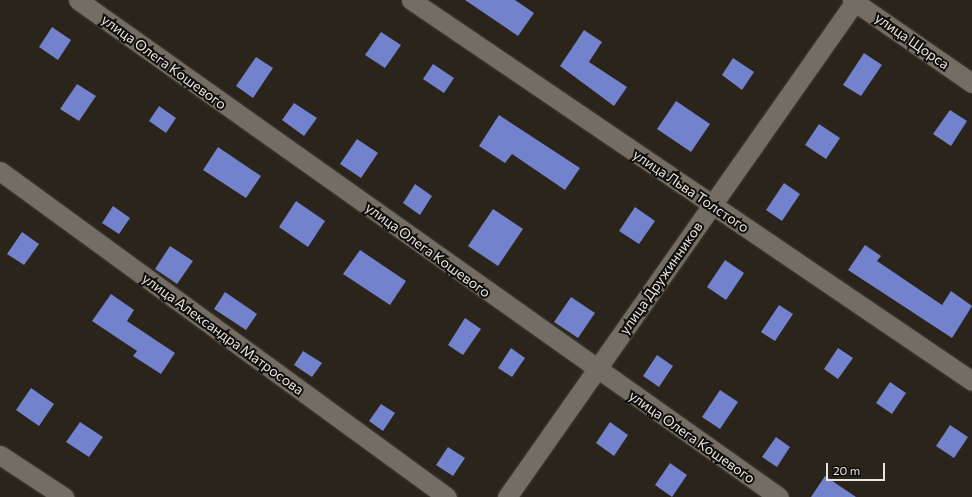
<!DOCTYPE html>
<html>
<head>
<meta charset="utf-8">
<style>
	body { margin:0 }
	#map { position:relative; width:972px; height:497px; overflow:hidden; background:#2a241b; font-family:Commissioner,sans-serif }
	div>[style] { position:absolute }
	[style*='--x'] { left:calc(var(--x)*1px); top:calc(var(--y)*1px); width:calc(var(--w)*1px); rotate:calc(var(--a)*1deg) }
	.building>* { inset:0; background:#7282cc }
	.roads { filter:drop-shadow(0 0 1px #45403a) drop-shadow(0 0 1px #45403a) }
	.minor>* { height:19px; margin:-9.5px; padding:0 9.5px; transform-origin:9.5px; border-radius:9.5px; background:#746d63 }
	span { translate:-50% -50%; white-space:nowrap; text-align:center; line-height:1.15; -webkit-text-stroke:4px #100e0a; paint-order:stroke }
	.street-label { font-size:14px; color:#e7e3dd }
	.scale { position:absolute; left:826px; top:463px; width:59px; height:18px; box-sizing:border-box; border:2px solid #e7e3dd; border-top:0; padding-left:5px; font-size:12px; line-height:14px; white-space:nowrap; color:#e7e3dd; -webkit-text-stroke:3px #100e0a; paint-order:stroke }
</style>
</head>
<body>
<div id="map">
	<div class="building">
		<i style="clip-path:polygon(465px 0,515px 0,534px 13px,518px 36px)"></i>
		<i style="clip-path:polygon(52px 27px,71px 40px,58px 60px,39px 47px)"></i>
		<i style="clip-path:polygon(584px 30px,602px 42px,589px 62px,627px 87px,614px 106px,560px 66px)"></i>
		<i style="clip-path:polygon(381px 32px,401px 45px,385px 68px,365px 55px)"></i>
		<i style="clip-path:polygon(864px 53px,882px 65px,861px 96px,843px 85px)"></i>
		<i style="clip-path:polygon(256px 57px,273px 68px,253px 98px,236px 86px)"></i>
		<i style="clip-path:polygon(733px 58px,754px 72px,742px 90px,722px 75px)"></i>
		<i style="clip-path:polygon(433px 64px,454px 78px,444px 93px,423px 79px)"></i>
		<i style="clip-path:polygon(77px 84px,96px 96px,79px 121px,60px 109px)"></i>
		<i style="clip-path:polygon(676px 101px,710px 124px,691px 152px,657px 129px)"></i>
		<i style="clip-path:polygon(294px 103px,317px 118px,304px 136px,282px 120px)"></i>
		<i style="clip-path:polygon(159px 106px,176px 118px,166px 133px,149px 121px)"></i>
		<i style="clip-path:polygon(950px 110px,967px 121px,951px 146px,933px 134px)"></i>
		<i style="clip-path:polygon(499px 115px,580px 168px,565px 190px,512px 154px,505px 163px,479px 146px)"></i>
		<i style="clip-path:polygon(819px 124px,840px 138px,826px 159px,805px 145px)"></i>
		<i style="clip-path:polygon(357px 139px,378px 153px,361px 178px,340px 164px)"></i>
		<i style="clip-path:polygon(218px 147px,261px 176px,246px 198px,203px 170px)"></i>
		<i style="clip-path:polygon(784px 183px,800px 194px,782px 221px,766px 210px)"></i>
		<i style="clip-path:polygon(415px 184px,432px 196px,420px 215px,403px 203px)"></i>
		<i style="clip-path:polygon(296px 201px,325px 221px,308px 247px,279px 227px)"></i>
		<i style="clip-path:polygon(113px 206px,130px 218px,119px 234px,102px 223px)"></i>
		<i style="clip-path:polygon(635px 207px,655px 221px,639px 244px,619px 231px)"></i>
		<i style="clip-path:polygon(493px 209px,523px 229px,498px 266px,468px 246px)"></i>
		<i style="clip-path:polygon(22px 232px,39px 244px,24px 265px,7px 254px)"></i>
		<i style="clip-path:polygon(865px 245px,881px 256px,877px 261px,942px 305px,951px 291px,972px 306px,952px 338px,848px 270px)"></i>
		<i style="clip-path:polygon(170px 246px,193px 261px,177px 284px,155px 269px)"></i>
		<i style="clip-path:polygon(360px 250px,406px 281px,390px 305px,343px 274px)"></i>
		<i style="clip-path:polygon(725px 260px,744px 273px,726px 300px,707px 287px)"></i>
		<i style="clip-path:polygon(225px 292px,257px 314px,246px 330px,214px 309px)"></i>
		<i style="clip-path:polygon(111px 294px,134px 310px,127px 321px,175px 353px,161px 374px,133px 356px,137px 351px,92px 321px)"></i>
		<i style="clip-path:polygon(571px 297px,595px 313px,578px 338px,554px 322px)"></i>
		<i style="clip-path:polygon(779px 305px,793px 314px,775px 341px,761px 332px)"></i>
		<i style="clip-path:polygon(465px 318px,481px 329px,463px 355px,448px 345px)"></i>
		<i style="clip-path:polygon(511px 348px,525px 358px,512px 377px,498px 368px)"></i>
		<i style="clip-path:polygon(838px 348px,853px 358px,838px 379px,824px 369px)"></i>
		<i style="clip-path:polygon(303px 351px,322px 363px,312px 377px,294px 365px)"></i>
		<i style="clip-path:polygon(657px 355px,673px 366px,659px 387px,643px 376px)"></i>
		<i style="clip-path:polygon(890px 382px,906px 393px,892px 414px,876px 403px)"></i>
		<i style="clip-path:polygon(31px 388px,54px 404px,39px 426px,16px 410px)"></i>
		<i style="clip-path:polygon(720px 390px,738px 402px,720px 429px,702px 417px)"></i>
		<i style="clip-path:polygon(381px 404px,395px 413px,383px 431px,369px 421px)"></i>
		<i style="clip-path:polygon(80px 422px,103px 437px,89px 457px,66px 442px)"></i>
		<i style="clip-path:polygon(610px 422px,628px 435px,614px 456px,596px 443px)"></i>
		<i style="clip-path:polygon(950px 425px,968px 437px,954px 458px,936px 446px)"></i>
		<i style="clip-path:polygon(776px 437px,790px 447px,777px 467px,762px 457px)"></i>
		<i style="clip-path:polygon(448px 447px,465px 458px,453px 476px,436px 465px)"></i>
		<i style="clip-path:polygon(670px 463px,687px 475px,672px 497px,655px 485px)"></i>
		<i style="clip-path:polygon(825px 476px,856px 497px,811px 497px)"></i>
	</div>
	<div class="roads">
		<div class="minor">
			<i style="--x:78;--y:0;--w:859;--a:35.34"></i>
			<i style="--x:411;--y:0;--w:678;--a:34.18"></i>
			<i style="--x:852;--y:0;--w:146;--a:34.7"></i>
			<i style="--x:0;--y:171;--w:553;--a:36.1"></i>
			<i style="--x:0;--y:455;--w:77;--a:33.3"></i>
			<i style="--x:507;--y:497;--w:607;--a:-54.92"></i>
		</div>
	</div>
	<div class="street-label">
		<span style="left:912px;top:41px;rotate:35deg">улица Щорса</span>
		<span style="left:164px;top:62px;rotate:36deg">улица Олега Кошевого</span>
		<span style="left:691px;top:191px;rotate:34deg">улица Льва Толстого</span>
		<span style="left:428px;top:250px;rotate:36deg">улица Олега Кошевого</span>
		<span style="left:661px;top:278px;rotate:-55deg">улица Дружинников</span>
		<span style="left:223px;top:334px;rotate:36deg">улица Александра Матросова</span>
		<span style="left:692px;top:437px;rotate:35deg">улица Олега Кошевого</span>
	</div>
	<div class="scale">20 m</div>
</div>
</body>
</html>
